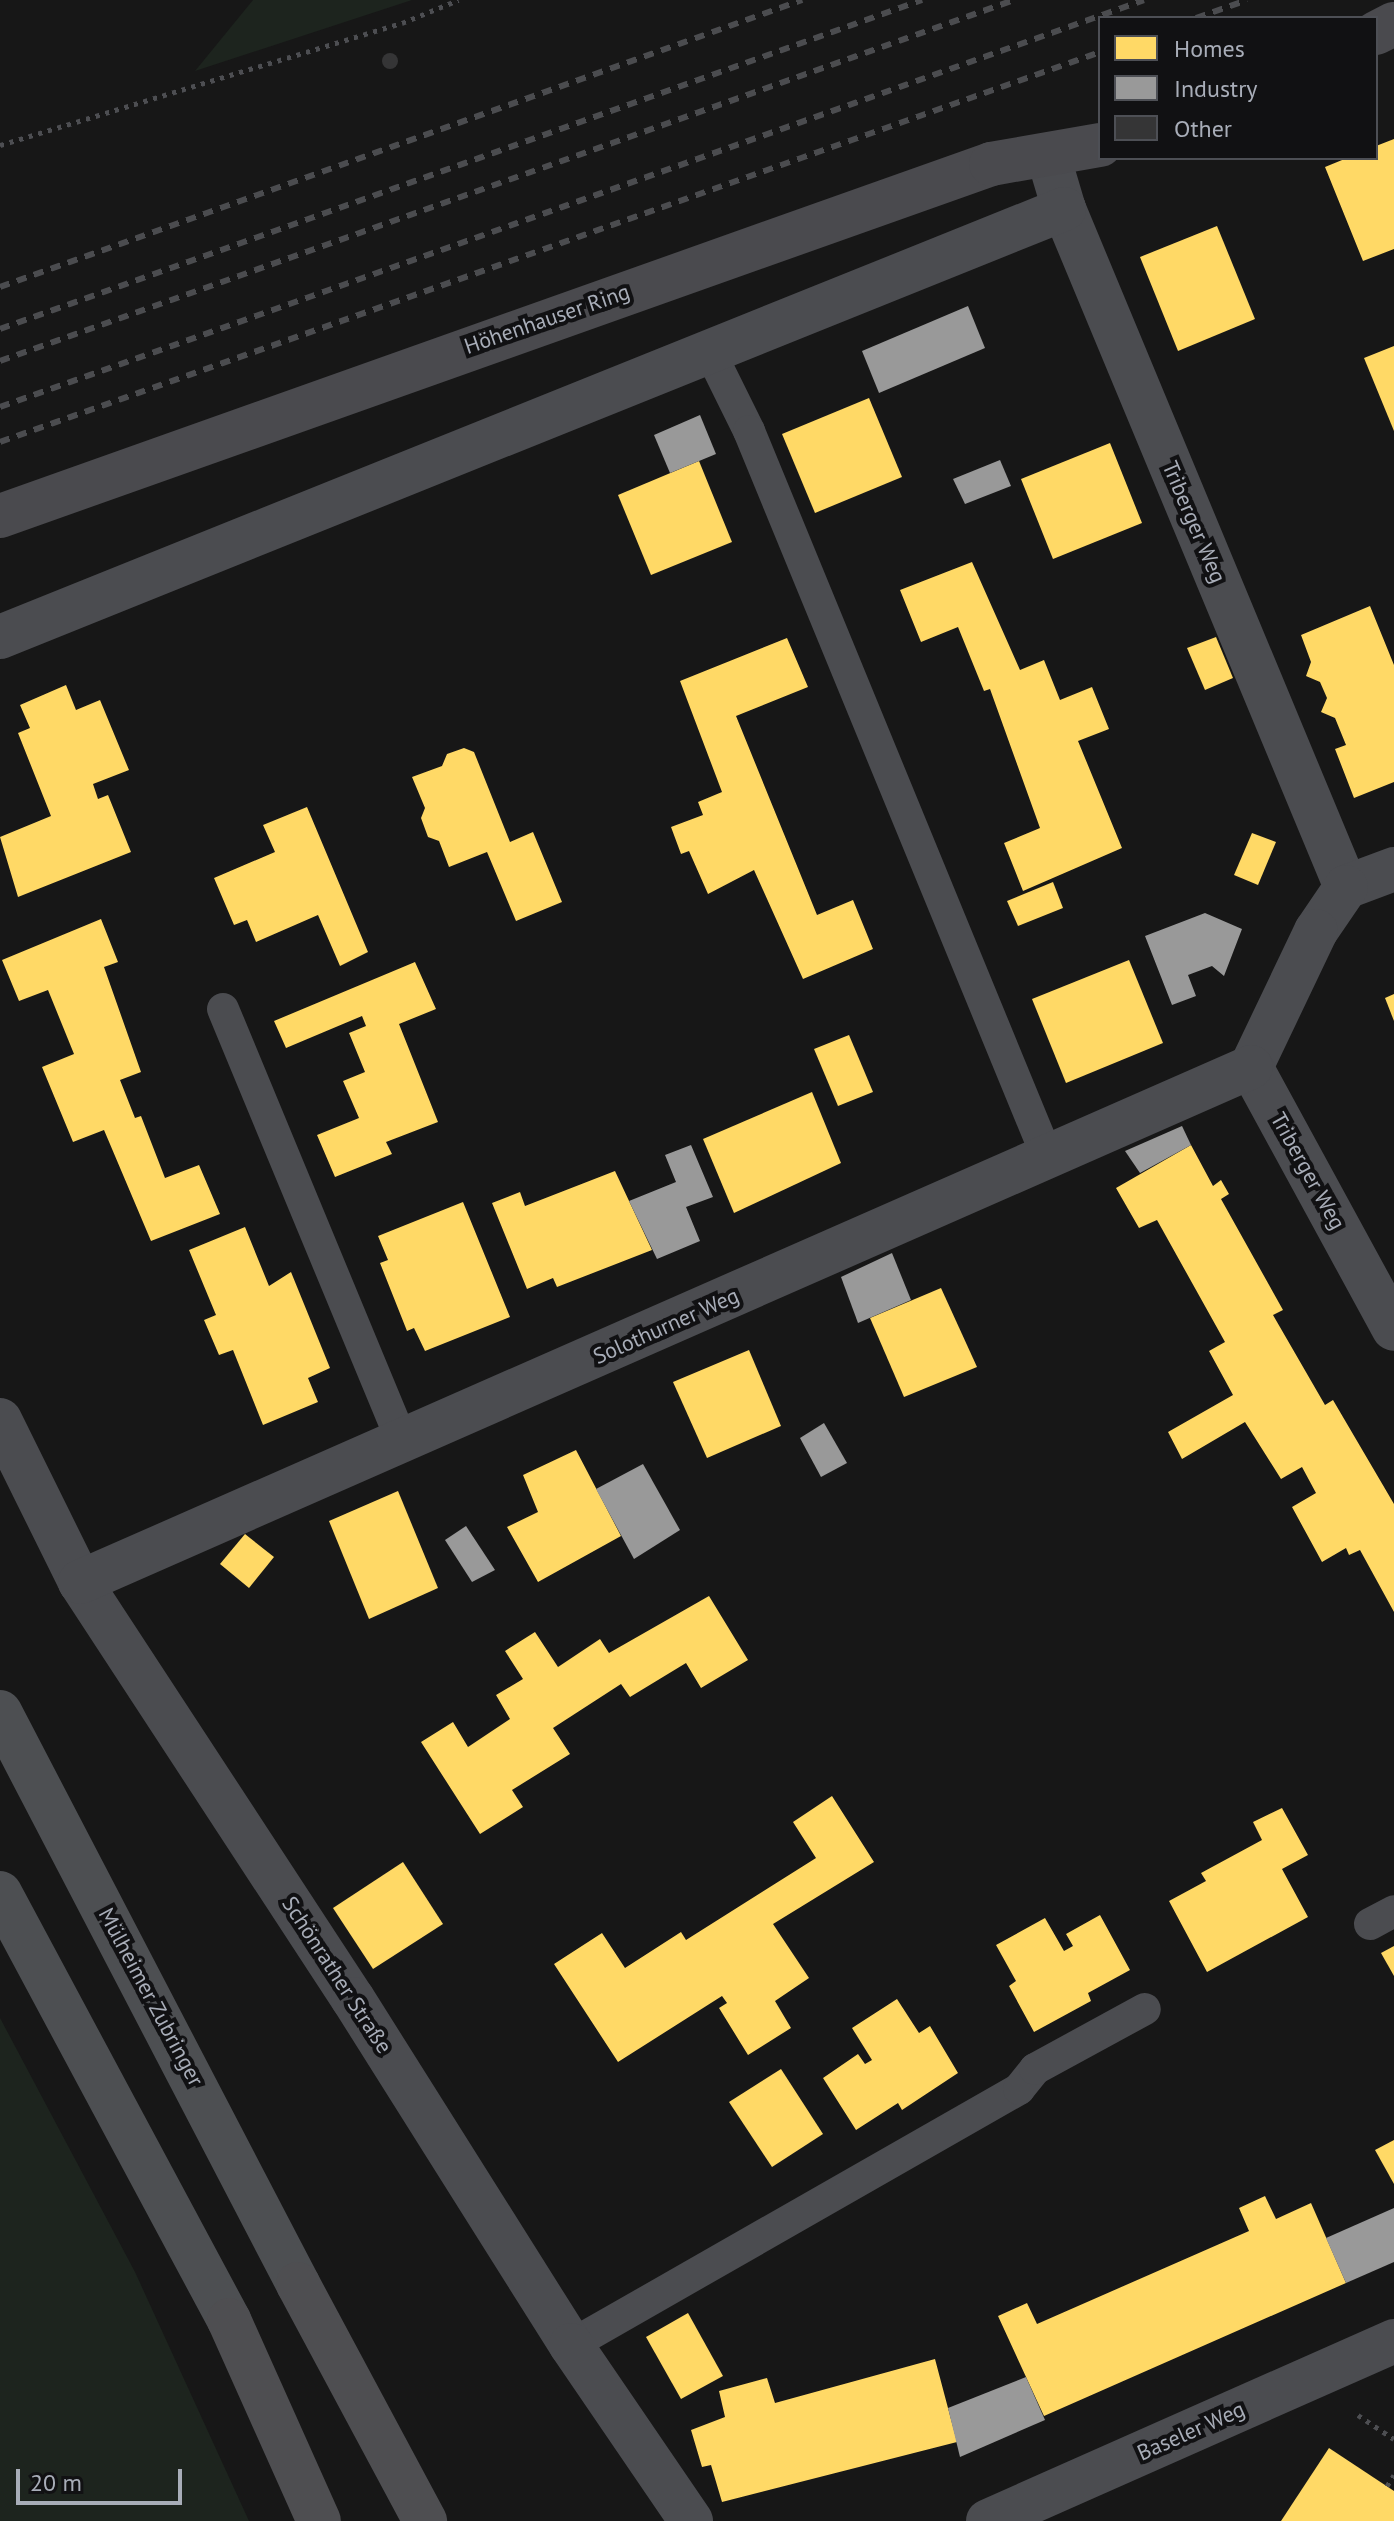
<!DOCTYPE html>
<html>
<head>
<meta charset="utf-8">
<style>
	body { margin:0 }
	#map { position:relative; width:1394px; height:2521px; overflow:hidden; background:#171717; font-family:"PT Sans",sans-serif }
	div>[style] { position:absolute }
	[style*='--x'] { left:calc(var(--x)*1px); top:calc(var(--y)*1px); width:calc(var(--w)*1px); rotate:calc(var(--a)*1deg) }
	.green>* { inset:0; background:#1d241e }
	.homes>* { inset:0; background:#ffd966 }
	.industry>* { inset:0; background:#999 }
	.building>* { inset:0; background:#353536 }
	.round { border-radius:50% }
	.path>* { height:5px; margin-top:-2.5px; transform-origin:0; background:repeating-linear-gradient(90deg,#4d4e52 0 4px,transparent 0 10px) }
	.lane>* { height:32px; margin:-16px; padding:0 16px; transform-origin:16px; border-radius:16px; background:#4b4c50 }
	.street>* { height:44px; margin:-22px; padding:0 22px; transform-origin:22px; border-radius:22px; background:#4b4c50 }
	.secondary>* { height:44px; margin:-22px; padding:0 22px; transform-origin:22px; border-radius:22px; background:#4a4a4e }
	.primary>* { height:44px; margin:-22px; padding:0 22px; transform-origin:22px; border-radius:22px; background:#4d4f52 }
	.highway>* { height:44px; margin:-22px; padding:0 22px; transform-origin:22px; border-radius:22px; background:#4e4e51 }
	.rail>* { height:6px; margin-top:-3px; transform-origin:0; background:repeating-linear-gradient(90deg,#4b4c4f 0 10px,transparent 0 18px) }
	span { translate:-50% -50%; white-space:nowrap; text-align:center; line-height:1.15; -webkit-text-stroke:8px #111113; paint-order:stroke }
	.street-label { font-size:22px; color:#a8adb8 }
	.legend { position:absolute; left:1098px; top:16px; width:280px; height:144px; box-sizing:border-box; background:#111113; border:2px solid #4d4f55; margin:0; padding:10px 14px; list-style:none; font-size:24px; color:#a8adb8 }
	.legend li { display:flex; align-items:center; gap:16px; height:40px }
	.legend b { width:40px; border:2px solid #4d4f55 }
	.scale { position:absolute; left:16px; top:2469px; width:166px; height:36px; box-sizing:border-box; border:4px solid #a8adb8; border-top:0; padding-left:10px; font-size:24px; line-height:28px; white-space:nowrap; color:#a8adb8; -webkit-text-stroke:6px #111113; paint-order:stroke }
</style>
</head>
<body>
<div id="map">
	<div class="green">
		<i style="clip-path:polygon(253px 0,412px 0,195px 71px)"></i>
		<i style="clip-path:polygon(0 2018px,135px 2272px,249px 2521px,0 2521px)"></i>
	</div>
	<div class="homes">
		<i style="clip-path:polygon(1394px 139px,1394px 249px,1363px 261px,1325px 167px,1347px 158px,1376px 158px,1376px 146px)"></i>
		<i style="clip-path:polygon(1217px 226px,1255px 319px,1178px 351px,1140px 257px)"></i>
		<i style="clip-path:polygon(1394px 346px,1394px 431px,1364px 358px)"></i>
		<i style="clip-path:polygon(869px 398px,902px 477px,815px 513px,782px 434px)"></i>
		<i style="clip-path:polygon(1110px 443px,1142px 523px,1053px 559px,1021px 479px)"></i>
		<i style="clip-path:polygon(699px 461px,732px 542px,651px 575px,618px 495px)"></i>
		<i style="clip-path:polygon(972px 562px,1020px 670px,1044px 660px,1060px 700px,1092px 687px,1109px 729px,1078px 741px,1122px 848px,1023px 891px,1004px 843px,1040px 828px,990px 689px,984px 691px,958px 627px,921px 642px,900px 590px)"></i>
		<i style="clip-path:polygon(1370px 606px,1394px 665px,1394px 782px,1354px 798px,1335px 749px,1346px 745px,1335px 718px,1321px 712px,1327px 698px,1320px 682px,1306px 676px,1311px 662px,1301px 635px)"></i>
		<i style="clip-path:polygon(1216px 637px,1233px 678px,1205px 690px,1187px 648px)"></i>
		<i style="clip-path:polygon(787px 638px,808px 687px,736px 716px,817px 915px,853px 900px,873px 949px,803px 979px,754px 870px,708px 894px,689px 851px,681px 854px,671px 827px,703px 815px,698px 802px,722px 792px,680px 681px)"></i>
		<i style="clip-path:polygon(66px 685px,76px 710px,100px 700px,129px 770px,93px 784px,98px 799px,108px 795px,131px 852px,18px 897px,0 837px,51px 816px,18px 733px,30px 728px,20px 705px)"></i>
		<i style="clip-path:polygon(464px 748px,474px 752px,510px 842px,533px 832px,562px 902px,516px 921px,487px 852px,449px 867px,439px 841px,428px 837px,421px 818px,425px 808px,412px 777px,442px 766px,447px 754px)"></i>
		<i style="clip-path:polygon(307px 807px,368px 952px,340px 966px,318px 915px,256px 942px,247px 920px,234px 925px,214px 878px,275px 852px,263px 825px)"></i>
		<i style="clip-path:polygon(1252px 833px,1276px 842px,1258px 885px,1234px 875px)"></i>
		<i style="clip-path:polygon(1053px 882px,1063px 908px,1018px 926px,1007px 901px)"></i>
		<i style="clip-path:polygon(101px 919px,118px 962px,104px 967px,141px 1072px,120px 1080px,135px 1118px,141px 1116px,165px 1178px,199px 1165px,220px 1214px,151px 1241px,104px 1130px,73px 1142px,42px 1067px,74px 1054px,48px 990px,19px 1001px,2px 960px)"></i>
		<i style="clip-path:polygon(1129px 960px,1163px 1043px,1066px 1083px,1032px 999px)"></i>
		<i style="clip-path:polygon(415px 962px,436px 1009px,399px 1024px,438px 1122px,386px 1142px,392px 1154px,335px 1177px,317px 1135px,359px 1118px,343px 1081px,365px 1072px,349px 1033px,366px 1026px,362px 1016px,286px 1048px,274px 1021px)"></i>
		<i style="clip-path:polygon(1394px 994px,1394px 1021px,1385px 998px)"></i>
		<i style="clip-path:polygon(849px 1035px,873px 1092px,838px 1106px,814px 1049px)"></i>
		<i style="clip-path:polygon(812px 1092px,841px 1163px,734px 1213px,703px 1139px)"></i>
		<i style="clip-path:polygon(1191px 1145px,1213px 1186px,1221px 1180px,1229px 1194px,1221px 1199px,1283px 1310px,1273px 1315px,1325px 1405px,1333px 1400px,1394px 1504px,1394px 1612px,1360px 1550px,1349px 1555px,1346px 1548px,1322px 1562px,1292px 1507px,1316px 1493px,1302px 1467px,1281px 1479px,1245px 1422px,1182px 1459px,1168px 1432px,1233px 1395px,1209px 1351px,1225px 1342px,1157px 1220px,1139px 1228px,1116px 1188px)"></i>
		<i style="clip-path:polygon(615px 1171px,652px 1250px,557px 1287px,553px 1278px,527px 1289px,492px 1203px,520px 1192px,525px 1206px)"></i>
		<i style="clip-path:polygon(463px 1202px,510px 1317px,425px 1351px,414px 1328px,407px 1331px,380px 1263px,388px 1260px,378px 1236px)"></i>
		<i style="clip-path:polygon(245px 1227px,269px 1286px,291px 1272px,330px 1368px,308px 1378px,318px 1402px,263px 1425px,233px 1350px,219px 1355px,204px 1320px,216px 1315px,189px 1250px)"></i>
		<i style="clip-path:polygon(941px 1288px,977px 1367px,904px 1397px,870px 1318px)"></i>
		<i style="clip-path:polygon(749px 1350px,781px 1426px,707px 1458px,673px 1382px)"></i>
		<i style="clip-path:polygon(576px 1450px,621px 1536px,538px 1582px,507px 1527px,538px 1512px,523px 1475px)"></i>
		<i style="clip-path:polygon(398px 1491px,438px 1588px,369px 1619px,329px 1521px)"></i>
		<i style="clip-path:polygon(245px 1534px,274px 1557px,249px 1588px,220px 1564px)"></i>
		<i style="clip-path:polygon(709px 1596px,748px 1660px,701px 1688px,686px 1663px,630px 1697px,621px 1684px,553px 1728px,570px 1754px,512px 1790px,523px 1807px,480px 1834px,421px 1742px,453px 1722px,468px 1747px,510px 1719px,496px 1695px,523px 1679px,505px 1651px,535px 1632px,558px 1667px,600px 1639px,609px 1653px)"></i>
		<i style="clip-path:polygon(832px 1796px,874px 1862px,773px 1924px,809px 1978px,775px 2001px,791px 2028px,748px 2055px,719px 2008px,727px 2003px,722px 1996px,618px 2062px,554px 1964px,602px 1933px,625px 1968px,681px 1932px,686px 1940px,816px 1858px,793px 1822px)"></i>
		<i style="clip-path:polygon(1282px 1808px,1308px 1855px,1282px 1869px,1308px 1917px,1207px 1972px,1169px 1901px,1206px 1881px,1201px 1873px,1262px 1840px,1253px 1822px)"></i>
		<i style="clip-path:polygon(403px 1862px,443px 1924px,373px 1969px,333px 1908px)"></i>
		<i style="clip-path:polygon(1100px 1915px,1130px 1970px,1088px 1993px,1091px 2001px,1034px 2032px,1009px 1986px,1016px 1981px,996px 1945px,1045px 1918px,1064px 1951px,1073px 1946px,1066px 1934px)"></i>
		<i style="clip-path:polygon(1394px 1946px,1394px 1976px,1381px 1953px)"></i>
		<i style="clip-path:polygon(897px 1999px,919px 2033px,930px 2026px,958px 2073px,902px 2110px,898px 2103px,856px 2130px,823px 2078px,858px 2054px,865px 2064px,872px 2060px,852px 2028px)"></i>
		<i style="clip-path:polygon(781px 2069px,823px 2134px,772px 2167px,729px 2102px)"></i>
		<i style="clip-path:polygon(1394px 2140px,1394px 2184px,1375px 2150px)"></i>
		<i style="clip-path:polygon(1265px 2196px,1276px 2219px,1311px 2203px,1346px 2283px,1044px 2416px,998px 2316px,1027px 2303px,1037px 2324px,1249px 2231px,1239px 2208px)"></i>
		<i style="clip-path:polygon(688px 2313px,723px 2376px,681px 2399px,646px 2337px)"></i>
		<i style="clip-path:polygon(935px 2359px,957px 2442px,722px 2502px,711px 2465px,702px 2467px,691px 2430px,725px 2417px,719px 2391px,767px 2378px,775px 2403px)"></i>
		<i style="clip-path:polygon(1329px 2448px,1394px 2491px,1394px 2521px,1281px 2521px)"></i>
	</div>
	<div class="industry">
		<i style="clip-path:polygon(968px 306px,985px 348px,879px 393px,862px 351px)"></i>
		<i style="clip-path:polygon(700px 415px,716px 454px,670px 473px,654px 435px)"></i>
		<i style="clip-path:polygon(1000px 460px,1011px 486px,965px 504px,953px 479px)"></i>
		<i style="clip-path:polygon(1205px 913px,1242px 929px,1224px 976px,1212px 966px,1188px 975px,1196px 996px,1172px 1005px,1145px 936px)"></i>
		<i style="clip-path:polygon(1182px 1126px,1191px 1145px,1140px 1173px,1125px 1151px)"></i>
		<i style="clip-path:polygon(691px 1145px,713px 1197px,686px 1207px,700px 1241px,657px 1259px,629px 1201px,676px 1182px,665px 1155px)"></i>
		<i style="clip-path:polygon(892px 1253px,911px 1300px,858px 1323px,841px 1277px)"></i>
		<i style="clip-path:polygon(824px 1423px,847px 1463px,821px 1477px,800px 1438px)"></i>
		<i style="clip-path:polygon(643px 1464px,680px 1530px,634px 1559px,596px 1489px)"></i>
		<i style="clip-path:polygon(466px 1526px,495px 1570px,472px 1582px,445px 1540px)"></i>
		<i style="clip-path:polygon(1394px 2208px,1394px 2262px,1346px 2283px,1326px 2238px)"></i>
		<i style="clip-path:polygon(1026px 2377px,1045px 2420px,960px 2457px,948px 2408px)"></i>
	</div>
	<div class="building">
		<i class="round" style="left:382px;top:53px;width:16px;height:16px"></i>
	</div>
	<div class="path">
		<i style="--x:0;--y:145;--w:420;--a:-16.9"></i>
		<i style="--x:402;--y:23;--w:61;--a:-22.3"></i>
		<i style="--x:1358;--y:2415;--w:43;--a:33.7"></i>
		<i style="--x:1387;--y:2486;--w:13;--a:-58"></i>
	</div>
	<div class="lane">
		<i style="--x:710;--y:352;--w:88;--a:63.7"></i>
		<i style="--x:749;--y:431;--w:784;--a:67.66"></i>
		<i style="--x:223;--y:1009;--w:470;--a:67.5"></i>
		<i style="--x:1370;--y:1924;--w:27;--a:-28"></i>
		<i style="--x:571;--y:2345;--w:516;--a:-29.74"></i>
		<i style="--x:1019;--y:2089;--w:26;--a:-51"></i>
		<i style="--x:1035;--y:2069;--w:125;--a:-28.6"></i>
	</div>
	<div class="street">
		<i style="--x:1048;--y:155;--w:56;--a:73.5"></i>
		<i style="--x:1064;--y:209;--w:734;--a:67.42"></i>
		<i style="--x:0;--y:637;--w:1147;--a:-21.91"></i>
		<i style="--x:1394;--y:869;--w:51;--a:159.4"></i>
		<i style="--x:1346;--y:887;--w:53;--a:124.3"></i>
		<i style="--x:1316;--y:931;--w:151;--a:115.5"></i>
		<i style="--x:1251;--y:1067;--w:298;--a:61.4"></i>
		<i style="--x:0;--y:1420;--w:181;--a:63.7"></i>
		<i style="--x:80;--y:1582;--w:498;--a:56.8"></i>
		<i style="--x:353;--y:1999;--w:409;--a:57.8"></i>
		<i style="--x:571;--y:2345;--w:213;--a:55.7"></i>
		<i style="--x:80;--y:1582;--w:1279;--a:-23.74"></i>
		<i style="--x:988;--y:2521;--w:444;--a:-23.9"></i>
	</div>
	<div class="secondary">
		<i style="--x:1376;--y:33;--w:20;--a:-27"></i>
		<i style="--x:0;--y:516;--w:1052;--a:-19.55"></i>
		<i style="--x:991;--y:164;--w:111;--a:-9.9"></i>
	</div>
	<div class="primary">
		<i style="--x:0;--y:1712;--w:645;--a:62.48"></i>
		<i style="--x:0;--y:1893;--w:485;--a:61.8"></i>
	</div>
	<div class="highway">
		<i style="--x:298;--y:2284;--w:269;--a:61.8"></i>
		<i style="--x:229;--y:2320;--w:220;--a:65.9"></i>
	</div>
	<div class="rail">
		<i style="--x:1196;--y:18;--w:54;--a:-19.4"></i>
		<i style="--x:0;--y:287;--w:852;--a:-19.69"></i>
		<i style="--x:0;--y:329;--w:979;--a:-19.64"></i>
		<i style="--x:0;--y:361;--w:1076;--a:-19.6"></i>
		<i style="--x:0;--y:407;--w:1214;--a:-19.58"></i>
		<i style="--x:0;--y:442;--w:1167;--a:-19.52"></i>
	</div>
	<div class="street-label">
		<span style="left:547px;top:319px;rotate:-19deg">Höhenhauser Ring</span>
		<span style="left:1194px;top:522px;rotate:67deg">Triberger Weg</span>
		<span style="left:1308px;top:1171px;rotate:61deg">Triberger Weg</span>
		<span style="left:666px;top:1326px;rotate:-24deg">Solothurner Weg</span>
		<span style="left:337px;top:1975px;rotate:57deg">Schönrather Straße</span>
		<span style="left:151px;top:1997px;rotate:62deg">Mülheimer Zubringer</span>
		<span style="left:1191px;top:2431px;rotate:-24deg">Baseler Weg</span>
	</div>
	<ul class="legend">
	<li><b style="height:22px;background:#ffd966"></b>Homes</li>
	<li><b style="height:22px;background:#999"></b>Industry</li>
	<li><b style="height:22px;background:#353536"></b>Other</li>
	</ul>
	<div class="scale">20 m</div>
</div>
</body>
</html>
